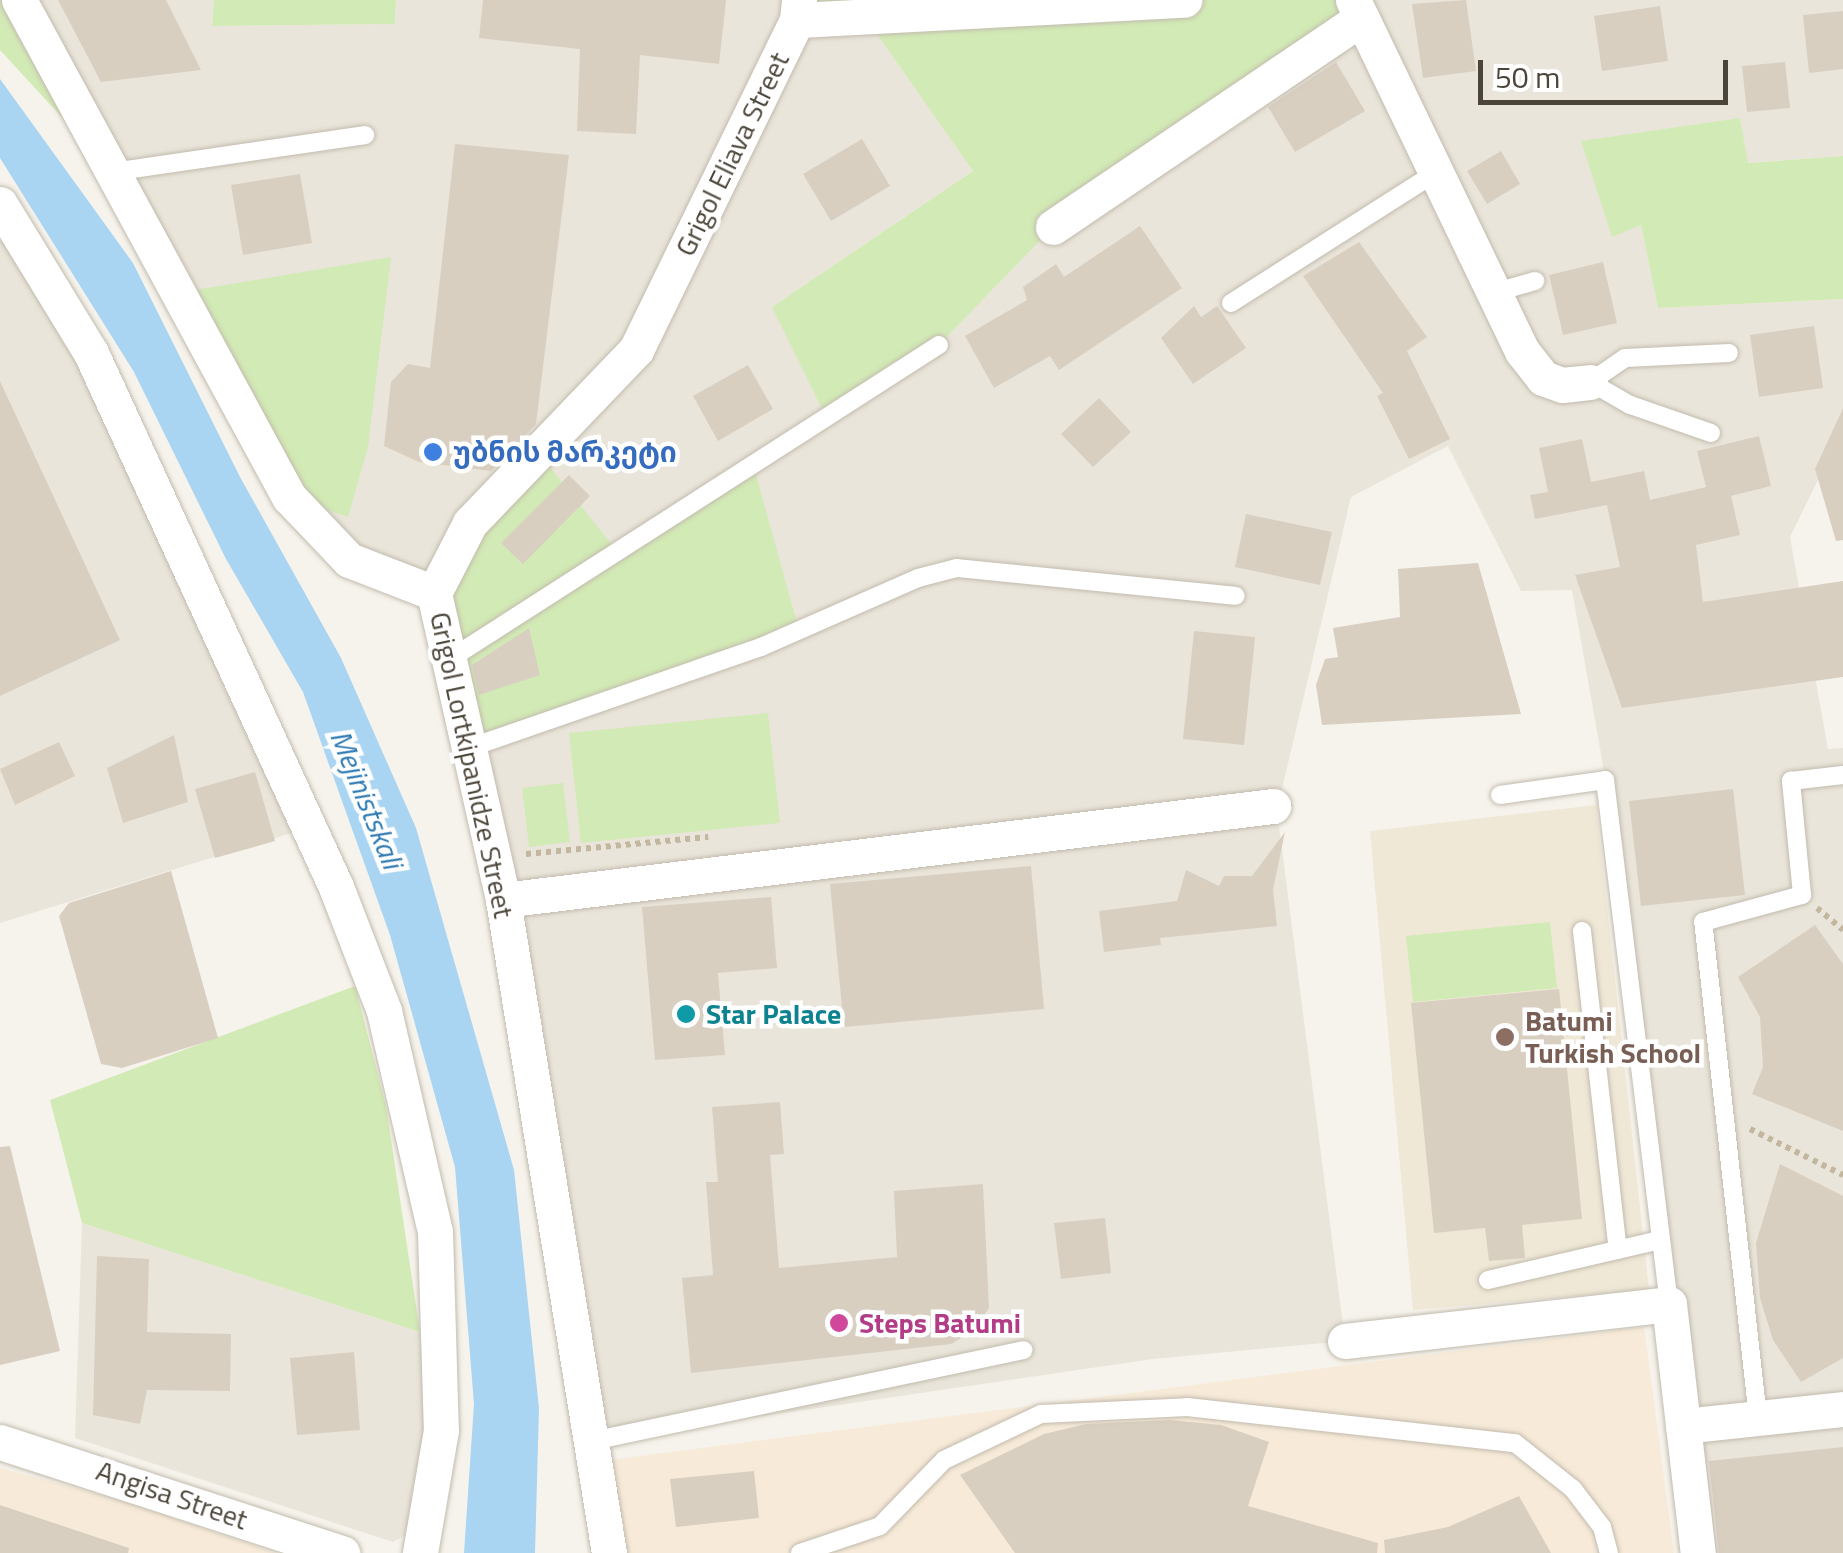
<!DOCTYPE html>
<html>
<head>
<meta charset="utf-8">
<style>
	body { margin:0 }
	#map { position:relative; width:1843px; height:1553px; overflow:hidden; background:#f6f3ec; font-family:"Titillium Web","Noto Sans Georgian",sans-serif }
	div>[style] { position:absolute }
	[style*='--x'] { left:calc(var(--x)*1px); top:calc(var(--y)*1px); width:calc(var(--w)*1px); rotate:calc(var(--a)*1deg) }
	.residential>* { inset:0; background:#eae5da }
	.commercial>* { inset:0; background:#f7ead8 }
	.education>* { inset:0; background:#efe8d6 }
	.green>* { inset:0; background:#d2eab5 }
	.water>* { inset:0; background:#a9d4f2 }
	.building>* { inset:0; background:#d8cfc1 }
	.path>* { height:6px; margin-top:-3px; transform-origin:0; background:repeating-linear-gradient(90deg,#c4b79f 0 5px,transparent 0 10px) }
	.roads { filter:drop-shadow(0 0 2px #c2bbae) drop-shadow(0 0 2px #c2bbae) }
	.service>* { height:18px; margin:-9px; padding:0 9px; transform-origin:9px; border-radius:9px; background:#fff }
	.minor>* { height:35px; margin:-17.5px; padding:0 17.5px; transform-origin:17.5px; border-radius:17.5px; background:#fff }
	.dots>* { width:28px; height:28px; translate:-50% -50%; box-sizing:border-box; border:5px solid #fff; border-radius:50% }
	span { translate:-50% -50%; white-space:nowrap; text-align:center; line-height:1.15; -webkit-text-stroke:9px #fff; paint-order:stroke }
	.street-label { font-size:28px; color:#4b4439 }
	.shop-label { font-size:28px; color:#366cbe; font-weight:700 }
	.left { translate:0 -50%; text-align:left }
	.culture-label { font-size:28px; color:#0d838f; font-weight:700 }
	.education-label { font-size:28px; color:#785e54; font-weight:700 }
	.hotel-label { font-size:28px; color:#b23c85; font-weight:700 }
	.water-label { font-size:30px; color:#2e7ab2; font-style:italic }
	.scale { position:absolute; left:1478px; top:60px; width:250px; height:45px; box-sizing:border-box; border:5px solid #4b4439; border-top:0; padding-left:12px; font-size:30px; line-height:35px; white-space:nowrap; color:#4b4439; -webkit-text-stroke:8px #fff; paint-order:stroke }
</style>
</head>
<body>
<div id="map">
	<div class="residential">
		<i style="clip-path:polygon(19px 0,214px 0,212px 26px,395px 24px,396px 0,799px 0,865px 16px,973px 171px,772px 307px,939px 345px,1053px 227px,1353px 0,1843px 0,1843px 156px,1747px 163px,1740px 118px,1611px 236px,1641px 225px,1658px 308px,1843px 299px,1843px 429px,1790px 537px,1828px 749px,1843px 748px,1843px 1553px,1698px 1553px,1604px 771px,1572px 590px,1521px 591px,1448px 446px,1351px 497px,1277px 810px,1345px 1341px,1153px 1359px,592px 1441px,469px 748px,617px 551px,434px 593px,349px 560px,289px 497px,348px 516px,178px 293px)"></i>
		<i style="clip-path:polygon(0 234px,53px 311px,295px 832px,0 923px)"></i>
		<i style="clip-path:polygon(82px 1223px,420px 1332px,427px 1433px,413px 1531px,393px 1542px,75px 1438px)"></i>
	</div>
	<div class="commercial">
		<i style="clip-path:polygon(1644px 1327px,1674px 1553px,626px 1553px,609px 1460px)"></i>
		<i style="clip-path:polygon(0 1468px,119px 1500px,276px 1553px,0 1553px)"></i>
	</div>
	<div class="education">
		<i style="clip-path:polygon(1596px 805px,1649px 1290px,1413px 1310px,1370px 831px)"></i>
	</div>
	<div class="green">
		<i style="clip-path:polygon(0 0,19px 0,112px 172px,0 50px)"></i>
		<i style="clip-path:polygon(214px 0,396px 0,395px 24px,212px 26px)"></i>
		<i style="clip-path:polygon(799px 0,1353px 0,1360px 19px,1053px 227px,939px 345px,826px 417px,772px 307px,973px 171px,865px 17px)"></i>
		<i style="clip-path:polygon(1740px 118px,1748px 163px,1843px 156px,1843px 299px,1658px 308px,1641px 225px,1612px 237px,1581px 141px)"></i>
		<i style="clip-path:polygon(391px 257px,368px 447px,348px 517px,289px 497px,178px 293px)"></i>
		<i style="clip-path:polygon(538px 452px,617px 551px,753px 464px,799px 630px,469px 748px,434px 593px)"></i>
		<i style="clip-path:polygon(768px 713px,780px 823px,581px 843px,569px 733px)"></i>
		<i style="clip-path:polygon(563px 783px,570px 842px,529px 847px,522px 788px)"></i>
		<i style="clip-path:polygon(1550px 922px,1557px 988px,1413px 1002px,1406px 936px)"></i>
		<i style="clip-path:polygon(355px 986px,386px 1106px,420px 1332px,82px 1223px,50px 1100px)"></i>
	</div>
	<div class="water">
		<i style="clip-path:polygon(0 79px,133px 263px,240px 477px,341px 658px,416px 828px,514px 1170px,539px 1408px,535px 1553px,464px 1553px,474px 1404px,455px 1167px,390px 935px,303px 692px,226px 559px,134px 372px,0 158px)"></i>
	</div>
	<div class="building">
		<i style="clip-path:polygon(58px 0,166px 0,201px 70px,101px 82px)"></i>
		<i style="clip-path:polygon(483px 0,726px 0,719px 64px,640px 55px,636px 134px,577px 131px,580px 49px,479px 38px)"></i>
		<i style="clip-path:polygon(1466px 0,1476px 71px,1423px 78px,1412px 4px)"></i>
		<i style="clip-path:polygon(1660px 6px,1668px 61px,1602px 71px,1594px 16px)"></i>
		<i style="clip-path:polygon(1843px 11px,1843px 69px,1809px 73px,1803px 15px)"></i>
		<i style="clip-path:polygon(1336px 62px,1365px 111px,1295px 152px,1268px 107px)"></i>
		<i style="clip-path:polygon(1785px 62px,1790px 108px,1747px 112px,1742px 66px)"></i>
		<i style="clip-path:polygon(862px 139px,890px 186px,831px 221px,803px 174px)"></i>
		<i style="clip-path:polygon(455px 144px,569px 155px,536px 424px,491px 471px,419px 462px,384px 446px,391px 382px,408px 364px,430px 368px)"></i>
		<i style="clip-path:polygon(1501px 151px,1520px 184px,1487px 204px,1467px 171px)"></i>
		<i style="clip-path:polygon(300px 174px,312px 243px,243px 255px,231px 185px)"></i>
		<i style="clip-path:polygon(1140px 226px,1182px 288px,1059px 370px,1050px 356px,994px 388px,965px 336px,1027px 300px,1023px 287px,1056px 264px,1064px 277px)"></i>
		<i style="clip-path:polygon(1359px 242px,1427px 337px,1407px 351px,1450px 439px,1409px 459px,1377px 396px,1383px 393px,1303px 276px)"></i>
		<i style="clip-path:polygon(1603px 262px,1617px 323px,1563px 335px,1549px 275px)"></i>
		<i style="clip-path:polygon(1194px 306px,1201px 317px,1217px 306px,1246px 348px,1193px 384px,1161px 338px)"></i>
		<i style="clip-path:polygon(1814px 326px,1823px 388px,1759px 397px,1750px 335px)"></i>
		<i style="clip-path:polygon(748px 365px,773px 409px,718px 441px,693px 396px)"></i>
		<i style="clip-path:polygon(0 381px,120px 640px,0 696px)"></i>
		<i style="clip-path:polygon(1099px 398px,1131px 432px,1093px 467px,1061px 434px)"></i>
		<i style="clip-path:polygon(1843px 408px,1843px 540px,1836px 541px,1815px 469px)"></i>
		<i style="clip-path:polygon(1759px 436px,1771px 486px,1731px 496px,1740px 535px,1696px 545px,1703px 602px,1843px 581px,1843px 677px,1622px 708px,1575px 575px,1620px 567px,1607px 505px,1535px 519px,1530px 495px,1548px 492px,1539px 448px,1582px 439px,1591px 482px,1644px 471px,1650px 500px,1706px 487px,1697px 451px)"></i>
		<i style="clip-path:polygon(569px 475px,590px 496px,523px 564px,501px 543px)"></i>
		<i style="clip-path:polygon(1246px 514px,1332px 532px,1320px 585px,1235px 567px)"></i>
		<i style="clip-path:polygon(1478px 563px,1521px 714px,1322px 725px,1316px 685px,1325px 659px,1338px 657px,1333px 628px,1400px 617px,1398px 569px)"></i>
		<i style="clip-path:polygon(529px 628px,540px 675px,479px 695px,472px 665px)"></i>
		<i style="clip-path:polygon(1194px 631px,1255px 637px,1244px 745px,1183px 739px)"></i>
		<i style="clip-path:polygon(174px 735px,188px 802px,123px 823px,107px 768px)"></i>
		<i style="clip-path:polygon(59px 742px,75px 776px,15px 805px,0 769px)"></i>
		<i style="clip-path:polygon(255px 772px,275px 841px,215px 858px,195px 789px)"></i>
		<i style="clip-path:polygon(1733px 789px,1745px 895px,1641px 906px,1629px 801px)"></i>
		<i style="clip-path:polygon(1285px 832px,1273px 890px,1277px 926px,1160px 938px,1161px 945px,1104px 952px,1099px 911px,1177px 901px,1186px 870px,1219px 886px,1224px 876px,1252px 876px)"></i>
		<i style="clip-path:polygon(1031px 866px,1044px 1009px,844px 1027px,830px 884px)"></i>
		<i style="clip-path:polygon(171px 871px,218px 1038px,122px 1068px,101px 1064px,59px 916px,69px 903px)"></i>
		<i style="clip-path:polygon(771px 897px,777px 968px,718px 973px,725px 1055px,655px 1060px,642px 907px)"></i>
		<i style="clip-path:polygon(1815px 925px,1843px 964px,1843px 1131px,1752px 1094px,1763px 1067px,1760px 1017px,1738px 977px)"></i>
		<i style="clip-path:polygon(1559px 989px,1582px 1219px,1522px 1225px,1525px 1258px,1489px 1261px,1485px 1228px,1434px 1233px,1411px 1003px)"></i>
		<i style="clip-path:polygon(780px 1102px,784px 1154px,770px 1155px,779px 1268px,897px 1257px,894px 1191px,983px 1184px,989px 1308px,973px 1331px,951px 1344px,691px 1373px,682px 1278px,713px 1275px,706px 1182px,718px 1182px,712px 1107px)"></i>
		<i style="clip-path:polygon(10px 1146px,60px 1351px,0 1365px,0 1147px)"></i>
		<i style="clip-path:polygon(1780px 1164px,1843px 1196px,1843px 1358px,1801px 1382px,1773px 1340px,1760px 1298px,1756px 1243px)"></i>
		<i style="clip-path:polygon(1105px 1218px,1111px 1273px,1061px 1279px,1054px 1223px)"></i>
		<i style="clip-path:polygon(97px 1256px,149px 1259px,147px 1332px,231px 1334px,230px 1391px,147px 1390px,140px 1424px,93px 1415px)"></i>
		<i style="clip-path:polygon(354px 1352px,360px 1430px,297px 1435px,290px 1358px)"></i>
		<i style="clip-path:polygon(1170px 1420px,1221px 1425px,1269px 1442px,1248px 1506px,1378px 1543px,1377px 1553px,1015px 1553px,960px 1475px,1044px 1434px,1086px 1424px)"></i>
		<i style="clip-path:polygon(1843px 1447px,1843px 1553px,1719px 1553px,1709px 1461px)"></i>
		<i style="clip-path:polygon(754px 1471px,759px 1518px,676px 1527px,670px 1479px)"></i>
		<i style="clip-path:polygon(1519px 1496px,1551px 1553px,1385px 1553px,1384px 1540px,1448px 1527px)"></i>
		<i style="clip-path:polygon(0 1505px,129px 1548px,128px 1553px,0 1553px)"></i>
	</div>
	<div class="path">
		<i style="--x:526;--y:854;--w:183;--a:-5.3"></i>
		<i style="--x:1817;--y:908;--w:34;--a:40"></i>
		<i style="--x:1750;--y:1129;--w:104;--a:26.3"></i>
	</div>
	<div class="roads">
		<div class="service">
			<i style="--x:112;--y:172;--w:256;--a:-8.3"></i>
			<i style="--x:1493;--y:293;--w:44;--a:-15.9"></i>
			<i style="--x:1231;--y:303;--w:238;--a:-32.5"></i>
			<i style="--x:1711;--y:433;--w:86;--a:-160.9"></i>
			<i style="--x:1630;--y:405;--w:46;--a:-150.1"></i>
			<i style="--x:1590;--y:382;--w:42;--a:-34.4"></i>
			<i style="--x:1625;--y:358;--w:104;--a:-2.8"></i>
			<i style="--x:450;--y:659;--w:581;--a:-32.71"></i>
			<i style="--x:469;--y:748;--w:309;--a:-19.1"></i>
			<i style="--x:761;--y:647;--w:171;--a:-23.7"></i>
			<i style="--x:918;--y:578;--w:40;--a:-14.4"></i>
			<i style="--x:957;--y:568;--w:280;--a:5.7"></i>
			<i style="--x:1500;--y:795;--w:106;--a:-8.1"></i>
			<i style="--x:1605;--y:780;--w:528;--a:83.04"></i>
			<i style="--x:1582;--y:931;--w:321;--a:83.6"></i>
			<i style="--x:1488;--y:1280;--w:177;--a:-13.1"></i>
			<i style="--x:1758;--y:1418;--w:499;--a:-96.3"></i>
			<i style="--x:1703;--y:922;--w:103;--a:-15.3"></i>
			<i style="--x:1802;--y:895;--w:115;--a:-95.5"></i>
			<i style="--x:1791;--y:781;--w:52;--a:-6.6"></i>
			<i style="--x:592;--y:1441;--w:441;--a:-11.9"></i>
			<i style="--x:800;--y:1553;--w:84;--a:-18.6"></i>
			<i style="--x:880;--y:1526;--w:92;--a:-45.9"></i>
			<i style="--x:944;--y:1460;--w:107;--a:-25.4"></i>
			<i style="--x:1041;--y:1414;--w:146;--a:-2.7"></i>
			<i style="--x:1187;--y:1407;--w:330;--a:6.3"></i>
			<i style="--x:1515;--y:1443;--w:74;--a:38.4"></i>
			<i style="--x:1573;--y:1489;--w:48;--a:52.7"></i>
			<i style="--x:1602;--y:1527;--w:27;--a:75"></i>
		</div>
		<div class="minor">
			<i style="--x:19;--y:0;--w:566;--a:61.49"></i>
			<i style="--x:289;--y:497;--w:87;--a:46.4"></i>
			<i style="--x:349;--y:560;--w:91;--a:21.2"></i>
			<i style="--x:434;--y:593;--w:315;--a:77.3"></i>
			<i style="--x:503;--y:900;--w:662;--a:80.78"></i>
			<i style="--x:1353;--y:0;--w:390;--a:64.3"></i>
			<i style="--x:1522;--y:351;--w:34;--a:52"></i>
			<i style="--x:1543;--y:378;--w:20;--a:20"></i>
			<i style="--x:1562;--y:385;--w:28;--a:-6"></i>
			<i style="--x:797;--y:20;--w:388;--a:-3"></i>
			<i style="--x:0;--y:204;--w:175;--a:58.6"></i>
			<i style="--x:91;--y:353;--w:588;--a:65.35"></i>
			<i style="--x:336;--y:887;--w:133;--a:68.8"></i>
			<i style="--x:384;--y:1011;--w:227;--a:77"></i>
			<i style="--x:435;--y:1232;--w:198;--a:88.3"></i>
			<i style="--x:441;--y:1430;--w:125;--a:99.7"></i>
			<i style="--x:1053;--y:227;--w:371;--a:-34.1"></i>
			<i style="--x:434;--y:593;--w:79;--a:-62.8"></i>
			<i style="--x:470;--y:523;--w:240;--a:-46.2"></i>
			<i style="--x:636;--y:350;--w:367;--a:-64"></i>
			<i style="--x:797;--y:20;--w:20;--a:-84"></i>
			<i style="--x:503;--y:900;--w:776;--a:-6.96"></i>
			<i style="--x:1345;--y:1341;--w:326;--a:-6.5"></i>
			<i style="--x:1669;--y:1304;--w:251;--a:83.4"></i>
			<i style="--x:1683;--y:1426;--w:161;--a:-6.1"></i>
			<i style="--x:0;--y:1442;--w:360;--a:18"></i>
		</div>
	</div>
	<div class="dots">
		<i style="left:433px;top:452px;background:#3f7fe0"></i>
		<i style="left:686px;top:1014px;background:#0f9aa8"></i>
		<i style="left:1505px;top:1037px;background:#8d6e63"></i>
		<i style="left:839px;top:1323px;background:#d1479c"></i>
	</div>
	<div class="street-label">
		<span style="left:732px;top:154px;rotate:-64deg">Grigol Eliava Street</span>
		<span style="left:472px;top:765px;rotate:78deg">Grigol Lortkipanidze Street</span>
		<span style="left:172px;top:1495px;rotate:19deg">Angisa Street</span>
	</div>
	<div class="shop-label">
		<span class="left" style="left:453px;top:452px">უბნის მარკეტი</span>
	</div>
	<div class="culture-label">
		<span class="left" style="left:706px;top:1014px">Star Palace</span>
	</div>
	<div class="education-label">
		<span class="left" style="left:1525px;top:1037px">Batumi<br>Turkish School</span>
	</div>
	<div class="hotel-label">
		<span class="left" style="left:859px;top:1323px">Steps Batumi</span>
	</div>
	<div class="water-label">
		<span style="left:367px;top:799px;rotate:68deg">Mejinistskali</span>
	</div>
	<div class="scale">50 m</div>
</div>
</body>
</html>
